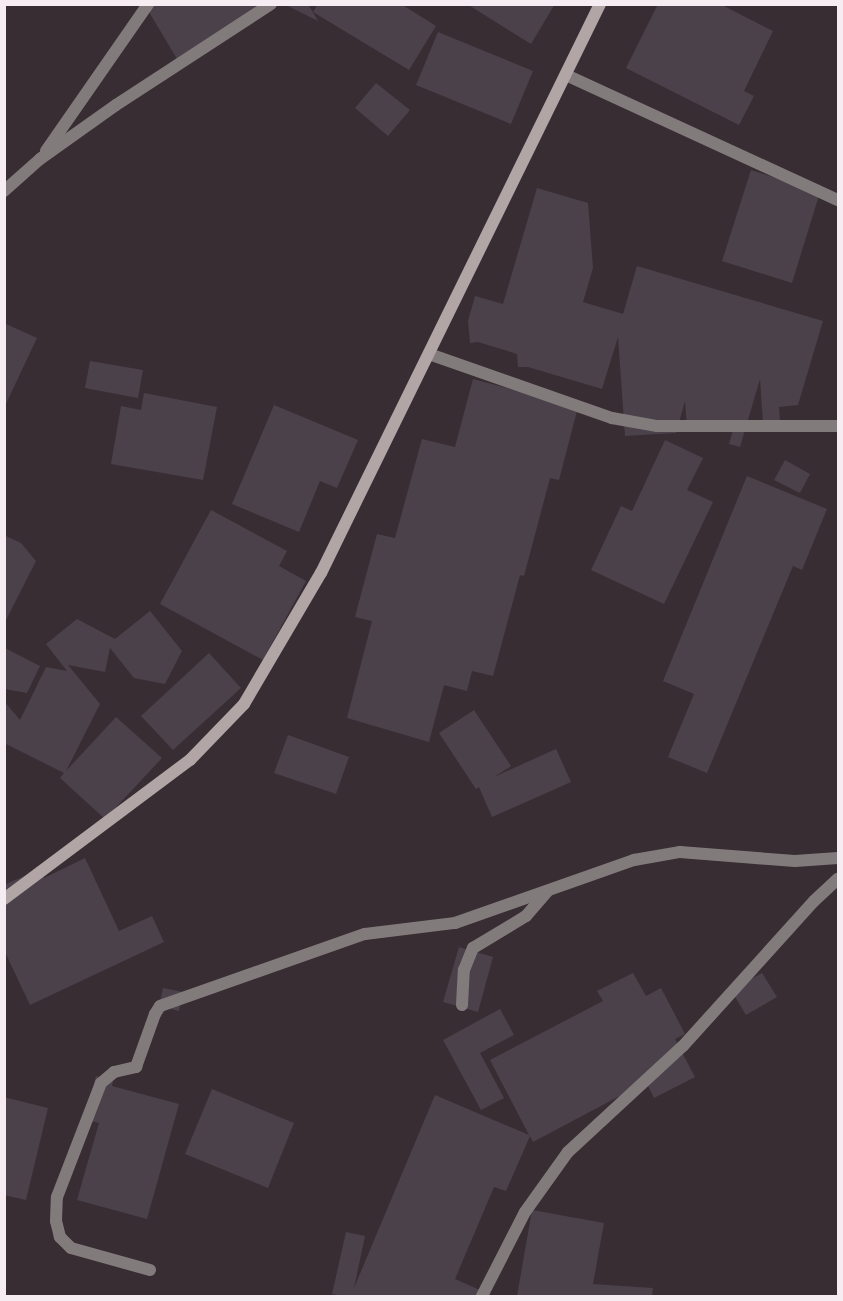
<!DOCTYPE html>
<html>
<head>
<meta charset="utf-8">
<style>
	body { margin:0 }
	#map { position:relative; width:843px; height:1301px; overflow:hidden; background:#382d32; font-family:Spectral,serif }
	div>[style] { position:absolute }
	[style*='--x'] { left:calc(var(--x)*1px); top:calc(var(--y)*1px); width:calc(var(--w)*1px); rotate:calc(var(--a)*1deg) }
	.building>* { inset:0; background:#4a414b }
	.minor>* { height:12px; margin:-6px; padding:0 6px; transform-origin:6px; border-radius:6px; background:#827b7c }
	.secondary>* { height:12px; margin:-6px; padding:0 6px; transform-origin:6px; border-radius:6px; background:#b1a5a6 }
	span { translate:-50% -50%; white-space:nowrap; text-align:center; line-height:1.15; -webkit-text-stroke:4.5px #1c1719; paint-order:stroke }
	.frame { position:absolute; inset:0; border:6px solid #f5edf1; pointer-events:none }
</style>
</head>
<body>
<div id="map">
	<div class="building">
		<i style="clip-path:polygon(152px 4px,278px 4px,180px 64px,149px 12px)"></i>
		<i style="clip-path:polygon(284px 4px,308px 4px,318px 21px)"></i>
		<i style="clip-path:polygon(318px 4px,401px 4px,436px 26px,409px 70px,313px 12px)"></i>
		<i style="clip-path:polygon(467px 4px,555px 4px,531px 44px)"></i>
		<i style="clip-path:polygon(658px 4px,720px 4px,773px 31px,744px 91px,754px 96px,739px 125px,626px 68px)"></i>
		<i style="clip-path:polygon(438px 32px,533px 71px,511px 124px,416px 85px)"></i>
		<i style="clip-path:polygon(376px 83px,410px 110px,388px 136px,355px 108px)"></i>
		<i style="clip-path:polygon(751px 170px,820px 192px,792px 283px,722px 261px)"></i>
		<i style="clip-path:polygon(537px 188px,588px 203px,593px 268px,583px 302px,623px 314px,637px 266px,823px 321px,798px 405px,779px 407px,780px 422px,763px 423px,760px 379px,740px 447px,729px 444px,734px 427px,687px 430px,685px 401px,676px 433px,625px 436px,618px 337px,602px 389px,528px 367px,518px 367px,517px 354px,478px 342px,470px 343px,468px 321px,475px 296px,503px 304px)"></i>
		<i style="clip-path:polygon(4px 323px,37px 338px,4px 408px)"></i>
		<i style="clip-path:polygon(90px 361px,143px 370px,138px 398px,85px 388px)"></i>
		<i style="clip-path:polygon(473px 379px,578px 407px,559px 480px,550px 478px,524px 576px,520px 575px,493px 676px,472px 671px,467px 691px,444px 685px,429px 742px,347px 718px,372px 621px,355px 617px,377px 534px,395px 538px,422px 439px,455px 447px)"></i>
		<i style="clip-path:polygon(144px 393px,217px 407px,203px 480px,111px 464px,121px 406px,141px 410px)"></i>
		<i style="clip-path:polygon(274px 405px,358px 440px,337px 488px,320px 481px,299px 532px,232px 504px)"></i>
		<i style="clip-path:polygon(665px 440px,703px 458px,687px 490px,713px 502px,664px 604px,591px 570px,621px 506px,632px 511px)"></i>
		<i style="clip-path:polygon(785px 460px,810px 474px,800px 493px,774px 480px)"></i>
		<i style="clip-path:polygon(747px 476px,827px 509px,802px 570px,793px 566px,707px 773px,668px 757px,694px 694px,663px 681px)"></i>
		<i style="clip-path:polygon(211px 510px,287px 551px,279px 566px,306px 581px,263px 660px,160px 604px)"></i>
		<i style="clip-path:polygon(4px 535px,21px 543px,36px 561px,4px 624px)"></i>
		<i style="clip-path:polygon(150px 611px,182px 651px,165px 684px,134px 678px,110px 648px,105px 672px,68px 665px,100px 704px,66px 771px,116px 717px,162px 758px,105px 819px,60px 778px,64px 773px,4px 743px,4px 701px,20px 720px,46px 667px,67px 671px,46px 644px,77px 619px,115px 639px)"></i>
		<i style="clip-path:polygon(5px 648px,40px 666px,27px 693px,5px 689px)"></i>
		<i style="clip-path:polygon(209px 653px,241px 688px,173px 750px,141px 716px)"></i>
		<i style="clip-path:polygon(474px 710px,511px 766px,494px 777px,556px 749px,571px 782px,492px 817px,479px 787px,476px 789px,439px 733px)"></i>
		<i style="clip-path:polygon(288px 735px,349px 757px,336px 794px,274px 773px)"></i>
		<i style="clip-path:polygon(85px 858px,119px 931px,152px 916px,164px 942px,30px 1005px,4px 950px,4px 885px,40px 869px,44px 878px)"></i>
		<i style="clip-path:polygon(459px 947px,493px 957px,478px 1012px,443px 1002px)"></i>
		<i style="clip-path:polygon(633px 973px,646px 996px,661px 988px,685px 1034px,675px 1039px,695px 1077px,654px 1098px,646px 1082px,533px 1142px,530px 1136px,506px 1191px,494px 1187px,455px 1279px,489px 1294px,488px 1296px,344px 1296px,332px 1294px,346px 1232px,365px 1236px,354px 1288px,435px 1095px,529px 1135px,490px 1060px,603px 1001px,597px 991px)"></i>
		<i style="clip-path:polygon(762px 973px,777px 997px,746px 1015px,731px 990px)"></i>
		<i style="clip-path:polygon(163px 988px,183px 992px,179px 1011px,159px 1006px)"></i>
		<i style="clip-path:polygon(500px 1009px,514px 1035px,480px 1053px,504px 1098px,481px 1110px,443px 1040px)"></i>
		<i style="clip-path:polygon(96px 1076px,113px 1081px,112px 1086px,179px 1104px,147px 1219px,77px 1200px,99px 1123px,84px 1119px)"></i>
		<i style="clip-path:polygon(212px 1089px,294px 1123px,268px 1188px,185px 1154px)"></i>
		<i style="clip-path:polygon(4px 1097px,48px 1108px,26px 1200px,4px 1195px)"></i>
		<i style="clip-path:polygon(532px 1210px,604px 1223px,593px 1284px,653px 1288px,652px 1296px,517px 1296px)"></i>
	</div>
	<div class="minor">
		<i style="--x:566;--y:75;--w:299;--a:24.7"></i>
		<i style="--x:46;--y:151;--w:179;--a:-55.2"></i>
		<i style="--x:4;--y:191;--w:48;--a:-41.6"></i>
		<i style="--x:40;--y:159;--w:93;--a:-35.4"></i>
		<i style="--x:116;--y:105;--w:185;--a:-33.1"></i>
		<i style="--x:429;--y:354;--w:194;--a:19.3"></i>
		<i style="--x:612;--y:418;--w:46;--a:10.1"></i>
		<i style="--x:657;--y:426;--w:181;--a:0"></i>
		<i style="--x:462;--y:1005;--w:35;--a:-87"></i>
		<i style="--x:464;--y:970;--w:24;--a:-68"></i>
		<i style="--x:473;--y:948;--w:62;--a:-31.1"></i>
		<i style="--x:526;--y:916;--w:32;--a:-49"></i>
		<i style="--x:150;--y:1270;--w:82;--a:-164.4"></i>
		<i style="--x:71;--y:1248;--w:16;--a:-135"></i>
		<i style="--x:60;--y:1237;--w:16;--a:-104"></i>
		<i style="--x:56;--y:1221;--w:24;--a:-88"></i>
		<i style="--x:57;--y:1197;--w:122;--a:-68.9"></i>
		<i style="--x:101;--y:1083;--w:17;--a:-40"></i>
		<i style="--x:114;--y:1072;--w:23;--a:-13"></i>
		<i style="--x:136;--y:1067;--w:56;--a:-70.3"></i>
		<i style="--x:155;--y:1014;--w:9;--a:-58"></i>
		<i style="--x:160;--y:1006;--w:217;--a:-19.4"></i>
		<i style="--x:365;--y:934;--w:91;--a:-7"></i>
		<i style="--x:455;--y:923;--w:190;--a:-19.4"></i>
		<i style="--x:634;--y:860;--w:47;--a:-9.9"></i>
		<i style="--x:680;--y:852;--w:115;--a:4.5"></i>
		<i style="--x:795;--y:861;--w:43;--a:-4"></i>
		<i style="--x:482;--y:1296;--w:94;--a:-62.9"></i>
		<i style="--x:525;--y:1212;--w:74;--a:-54.4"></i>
		<i style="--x:568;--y:1152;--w:156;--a:-42.7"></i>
		<i style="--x:683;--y:1046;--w:195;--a:-47.9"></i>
		<i style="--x:814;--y:901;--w:33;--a:-43"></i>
	</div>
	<div class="secondary">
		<i style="--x:4;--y:899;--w:232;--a:-36.8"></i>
		<i style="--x:190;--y:760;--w:78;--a:-46"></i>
		<i style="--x:244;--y:704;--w:152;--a:-59.6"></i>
		<i style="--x:321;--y:573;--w:634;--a:-63.88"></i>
	</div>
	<div class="frame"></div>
</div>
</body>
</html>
